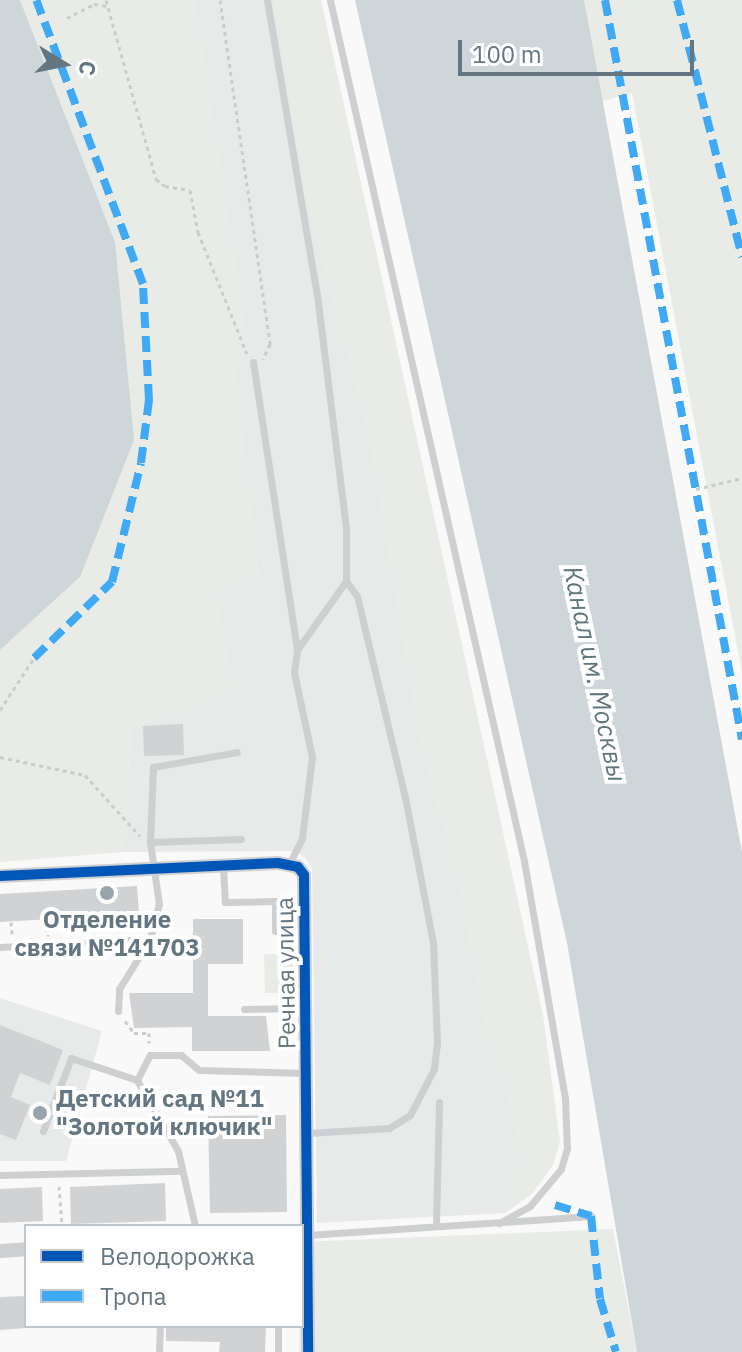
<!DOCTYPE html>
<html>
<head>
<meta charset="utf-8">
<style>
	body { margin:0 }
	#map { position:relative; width:742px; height:1352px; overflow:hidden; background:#f9f9f9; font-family:"IBM Plex Sans",sans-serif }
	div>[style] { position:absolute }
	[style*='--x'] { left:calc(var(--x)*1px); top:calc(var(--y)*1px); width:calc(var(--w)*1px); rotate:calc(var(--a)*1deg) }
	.built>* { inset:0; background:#e8e9e9 }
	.green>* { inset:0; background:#e8ebe6 }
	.water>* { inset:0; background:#ced6d9 }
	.building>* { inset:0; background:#d0d2d3 }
	.path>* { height:3px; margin-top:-1.5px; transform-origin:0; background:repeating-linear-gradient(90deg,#cbcccd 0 4px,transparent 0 8px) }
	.service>* { height:7px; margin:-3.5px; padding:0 3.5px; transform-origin:3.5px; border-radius:3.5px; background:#cecfd0 }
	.minor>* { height:14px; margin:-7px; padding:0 7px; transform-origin:7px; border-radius:7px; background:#cecfd0 }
	.quiet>* { height:8px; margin-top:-4px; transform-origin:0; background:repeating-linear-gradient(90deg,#3fa9f5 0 16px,transparent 0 24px) }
	.cycleway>* { height:10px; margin:-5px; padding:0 5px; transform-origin:5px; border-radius:5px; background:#0057b8 }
	.dots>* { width:22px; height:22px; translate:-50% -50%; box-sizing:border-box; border:4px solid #fff; border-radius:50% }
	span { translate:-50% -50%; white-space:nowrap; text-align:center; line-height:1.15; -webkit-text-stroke:8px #fff; paint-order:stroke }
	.poi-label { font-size:24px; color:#657683; font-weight:700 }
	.left { translate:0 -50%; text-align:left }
	.street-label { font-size:24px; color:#657683 }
	.water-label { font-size:26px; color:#60757c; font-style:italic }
	.legend { position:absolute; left:24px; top:1224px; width:280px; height:104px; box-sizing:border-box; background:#fff; border:2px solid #c1c8cd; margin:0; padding:10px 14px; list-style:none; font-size:24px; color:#657683 }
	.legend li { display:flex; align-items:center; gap:16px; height:40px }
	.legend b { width:40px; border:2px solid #c1c8cd }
	.north { position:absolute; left:24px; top:24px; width:80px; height:80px; -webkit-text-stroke:6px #fff; paint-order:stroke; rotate:100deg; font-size:22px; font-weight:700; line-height:32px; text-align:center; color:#657683 }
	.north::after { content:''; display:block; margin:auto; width:28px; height:36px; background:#657683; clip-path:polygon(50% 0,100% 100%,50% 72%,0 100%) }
	.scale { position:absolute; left:458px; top:40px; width:236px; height:36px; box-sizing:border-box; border:4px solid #657683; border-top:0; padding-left:10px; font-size:24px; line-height:28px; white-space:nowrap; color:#657683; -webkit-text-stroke:6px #fff; paint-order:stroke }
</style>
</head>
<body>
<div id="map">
	<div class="built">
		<i style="clip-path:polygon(193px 0,275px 0,311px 212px,372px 442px,421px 736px,465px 906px,489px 1043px,503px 1061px,526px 1172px,509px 1173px,505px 1213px,317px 1223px,312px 867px,304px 856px,291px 851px,123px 852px,131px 729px,233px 691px,213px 591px,258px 576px,231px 353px,247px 349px)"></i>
		<i style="clip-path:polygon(0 998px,102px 1031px,66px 1161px,0 1161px)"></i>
	</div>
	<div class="green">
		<i style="clip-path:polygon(20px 0,193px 0,247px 349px,231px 353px,258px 576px,213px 591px,233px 691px,131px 729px,123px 852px,0 862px,0 650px,80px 577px,115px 242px)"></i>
		<i style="clip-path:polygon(275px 0,321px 0,543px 1015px,560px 1142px,553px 1165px,532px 1194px,505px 1213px,509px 1172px,526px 1172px,503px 1061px,496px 1061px,489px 1043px,465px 906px,421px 736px,372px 442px,311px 212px)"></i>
		<i style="clip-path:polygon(584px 0,742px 0,742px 673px,632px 93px,600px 102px)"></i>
		<i style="clip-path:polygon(264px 954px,293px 954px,293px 993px,265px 993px)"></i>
		<i style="clip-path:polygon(613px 1229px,637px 1352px,299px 1352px,302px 1242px)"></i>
	</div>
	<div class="water">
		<i style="clip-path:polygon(0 0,20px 0,115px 242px,134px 440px,80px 577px,0 650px)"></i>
		<i style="clip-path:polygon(355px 0,584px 0,742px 852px,742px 1352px,637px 1352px,567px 943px)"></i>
	</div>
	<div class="building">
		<i style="clip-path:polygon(183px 724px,184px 755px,144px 756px,143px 726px)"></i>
		<i style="clip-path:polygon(137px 886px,139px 914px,0 922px,0 894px)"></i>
		<i style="clip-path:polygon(193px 919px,243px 919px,243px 964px,208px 964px,208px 1016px,266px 1016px,270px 1051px,192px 1051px,192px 1027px,134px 1028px,129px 993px,193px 993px)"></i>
		<i style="clip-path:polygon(0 1025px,63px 1050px,50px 1085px,20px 1073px,11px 1097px,30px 1105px,16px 1140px,0 1134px)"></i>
		<i style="clip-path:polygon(286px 1115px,287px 1212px,210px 1213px,208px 1116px)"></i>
		<i style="clip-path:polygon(165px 1183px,166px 1221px,71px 1224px,70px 1187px)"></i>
		<i style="clip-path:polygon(42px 1187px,43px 1221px,0 1223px,0 1189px)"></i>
		<i style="clip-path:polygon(26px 1296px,26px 1328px,0 1330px,0 1297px)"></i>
		<i style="clip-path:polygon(166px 1326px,266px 1327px,265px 1352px,219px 1352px,220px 1342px,166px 1341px)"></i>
	</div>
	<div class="path">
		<i style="--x:106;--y:0;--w:186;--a:74.4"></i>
		<i style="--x:156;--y:179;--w:11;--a:38"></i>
		<i style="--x:165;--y:186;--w:25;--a:9"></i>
		<i style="--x:190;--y:190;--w:43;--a:79.2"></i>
		<i style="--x:198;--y:232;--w:131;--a:68.1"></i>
		<i style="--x:220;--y:0;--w:348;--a:81.7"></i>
		<i style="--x:270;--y:344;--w:17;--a:115"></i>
		<i style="--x:67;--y:18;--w:30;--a:-27"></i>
		<i style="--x:94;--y:4;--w:13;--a:9"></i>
		<i style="--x:696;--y:489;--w:47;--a:-13.4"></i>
		<i style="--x:0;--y:710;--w:62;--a:-56.8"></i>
		<i style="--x:0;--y:757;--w:87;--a:12"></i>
		<i style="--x:85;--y:775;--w:82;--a:48"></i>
		<i style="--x:117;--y:915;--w:16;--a:86"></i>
		<i style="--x:82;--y:917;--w:17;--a:87"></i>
		<i style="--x:47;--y:919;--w:17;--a:87"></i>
		<i style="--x:11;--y:922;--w:12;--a:85"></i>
		<i style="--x:125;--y:1021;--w:15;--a:53"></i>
		<i style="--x:134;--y:1033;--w:15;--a:0"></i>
		<i style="--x:149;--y:1033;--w:10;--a:90"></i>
		<i style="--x:59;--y:1186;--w:40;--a:85.7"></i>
	</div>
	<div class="service">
		<i style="--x:267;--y:0;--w:307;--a:80.4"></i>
		<i style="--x:318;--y:303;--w:227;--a:82.9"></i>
		<i style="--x:346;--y:528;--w:53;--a:90"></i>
		<i style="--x:346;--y:581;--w:19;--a:54"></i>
		<i style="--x:357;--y:596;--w:207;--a:76.6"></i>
		<i style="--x:405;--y:797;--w:148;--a:79.1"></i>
		<i style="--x:433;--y:942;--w:101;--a:87.7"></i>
		<i style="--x:437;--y:1043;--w:26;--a:97"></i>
		<i style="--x:434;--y:1069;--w:52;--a:117.6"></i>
		<i style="--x:410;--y:1115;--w:25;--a:148"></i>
		<i style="--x:389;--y:1128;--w:81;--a:176.5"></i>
		<i style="--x:330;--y:0;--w:883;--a:77.3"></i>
		<i style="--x:524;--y:861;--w:242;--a:80.2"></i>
		<i style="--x:565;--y:1099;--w:49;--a:87.7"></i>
		<i style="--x:567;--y:1148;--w:22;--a:106"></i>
		<i style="--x:561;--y:1169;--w:48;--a:130"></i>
		<i style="--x:530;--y:1206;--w:35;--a:151"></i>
		<i style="--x:253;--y:362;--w:291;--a:81.3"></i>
		<i style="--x:150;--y:842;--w:91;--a:-1.9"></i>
		<i style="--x:289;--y:864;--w:29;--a:-63"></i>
		<i style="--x:302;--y:838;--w:82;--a:-83"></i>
		<i style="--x:312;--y:757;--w:87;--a:-102"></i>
		<i style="--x:294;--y:672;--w:22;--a:-82"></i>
		<i style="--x:297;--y:650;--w:85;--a:-54.6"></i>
		<i style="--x:223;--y:866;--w:36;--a:87"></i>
		<i style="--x:225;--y:902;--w:50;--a:-1.1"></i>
		<i style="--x:275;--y:901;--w:30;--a:90"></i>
		<i style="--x:0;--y:947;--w:150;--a:-3.1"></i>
		<i style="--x:150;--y:939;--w:36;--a:-76"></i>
		<i style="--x:159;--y:904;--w:63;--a:-98.3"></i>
		<i style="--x:150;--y:842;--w:75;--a:-87.7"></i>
		<i style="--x:153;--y:767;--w:85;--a:-10.1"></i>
		<i style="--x:244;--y:1009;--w:62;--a:-0.9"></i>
		<i style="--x:118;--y:1011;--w:22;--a:-87"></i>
		<i style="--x:119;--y:989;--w:59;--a:-58.2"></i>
		<i style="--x:137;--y:1080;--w:28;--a:-63"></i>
		<i style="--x:150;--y:1055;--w:31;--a:0"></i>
		<i style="--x:181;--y:1055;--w:23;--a:40"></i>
		<i style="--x:199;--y:1070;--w:106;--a:1.6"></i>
		<i style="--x:43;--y:1131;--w:78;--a:-69"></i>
		<i style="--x:71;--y:1058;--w:70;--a:18.4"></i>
		<i style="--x:137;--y:1080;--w:82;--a:60"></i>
		<i style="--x:178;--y:1151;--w:77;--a:77.2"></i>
		<i style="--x:0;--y:1175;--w:182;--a:-1.3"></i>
		<i style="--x:436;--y:1225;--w:123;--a:-88.6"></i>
		<i style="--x:307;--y:1235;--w:285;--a:-3.8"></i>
		<i style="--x:278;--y:1326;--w:26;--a:90"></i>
		<i style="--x:159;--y:1352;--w:26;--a:-88"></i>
	</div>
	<div class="minor">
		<i style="--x:0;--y:876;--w:278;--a:-2.7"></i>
		<i style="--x:278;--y:863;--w:20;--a:11"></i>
		<i style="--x:298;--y:867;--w:10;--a:53"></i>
		<i style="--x:304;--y:875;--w:477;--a:89.5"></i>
		<i style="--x:0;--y:1251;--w:26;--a:-4"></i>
	</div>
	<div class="quiet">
		<i style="--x:605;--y:0;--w:752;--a:79.5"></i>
		<i style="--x:677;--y:0;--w:265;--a:75.8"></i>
		<i style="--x:34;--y:658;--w:109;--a:-44.3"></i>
		<i style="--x:112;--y:582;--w:122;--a:-76.3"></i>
		<i style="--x:141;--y:463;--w:64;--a:-82.8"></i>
		<i style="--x:149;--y:400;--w:116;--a:-93"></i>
		<i style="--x:143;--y:284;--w:303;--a:-110.6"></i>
		<i style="--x:555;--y:1205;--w:38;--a:17"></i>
		<i style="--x:591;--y:1216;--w:83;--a:83.8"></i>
		<i style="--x:600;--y:1299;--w:55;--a:73.2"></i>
	</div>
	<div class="cycleway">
		<i style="--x:0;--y:876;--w:278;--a:-2.7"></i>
		<i style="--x:278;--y:863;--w:20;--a:11"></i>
		<i style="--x:298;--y:867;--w:10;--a:53"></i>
		<i style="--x:304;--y:875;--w:477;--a:89.5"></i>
	</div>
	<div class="dots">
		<i style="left:107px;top:893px;background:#99a4ac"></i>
		<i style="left:40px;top:1113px;background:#99a4ac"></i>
	</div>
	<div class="poi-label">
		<span style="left:107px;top:934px">Отделение<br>связи №141703</span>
		<span class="left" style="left:56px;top:1113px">Детский сад №11<br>"Золотой ключик"</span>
	</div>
	<div class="street-label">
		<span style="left:286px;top:973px;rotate:-91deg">Речная улица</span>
	</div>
	<div class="water-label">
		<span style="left:595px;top:674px;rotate:78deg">Канал им. Москвы</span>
	</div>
	<ul class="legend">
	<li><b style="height:10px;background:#0057b8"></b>Велодорожка</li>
	<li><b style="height:10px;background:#3fa9f5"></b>Тропа</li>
	</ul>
	<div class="north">С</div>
	<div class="scale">100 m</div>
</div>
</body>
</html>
